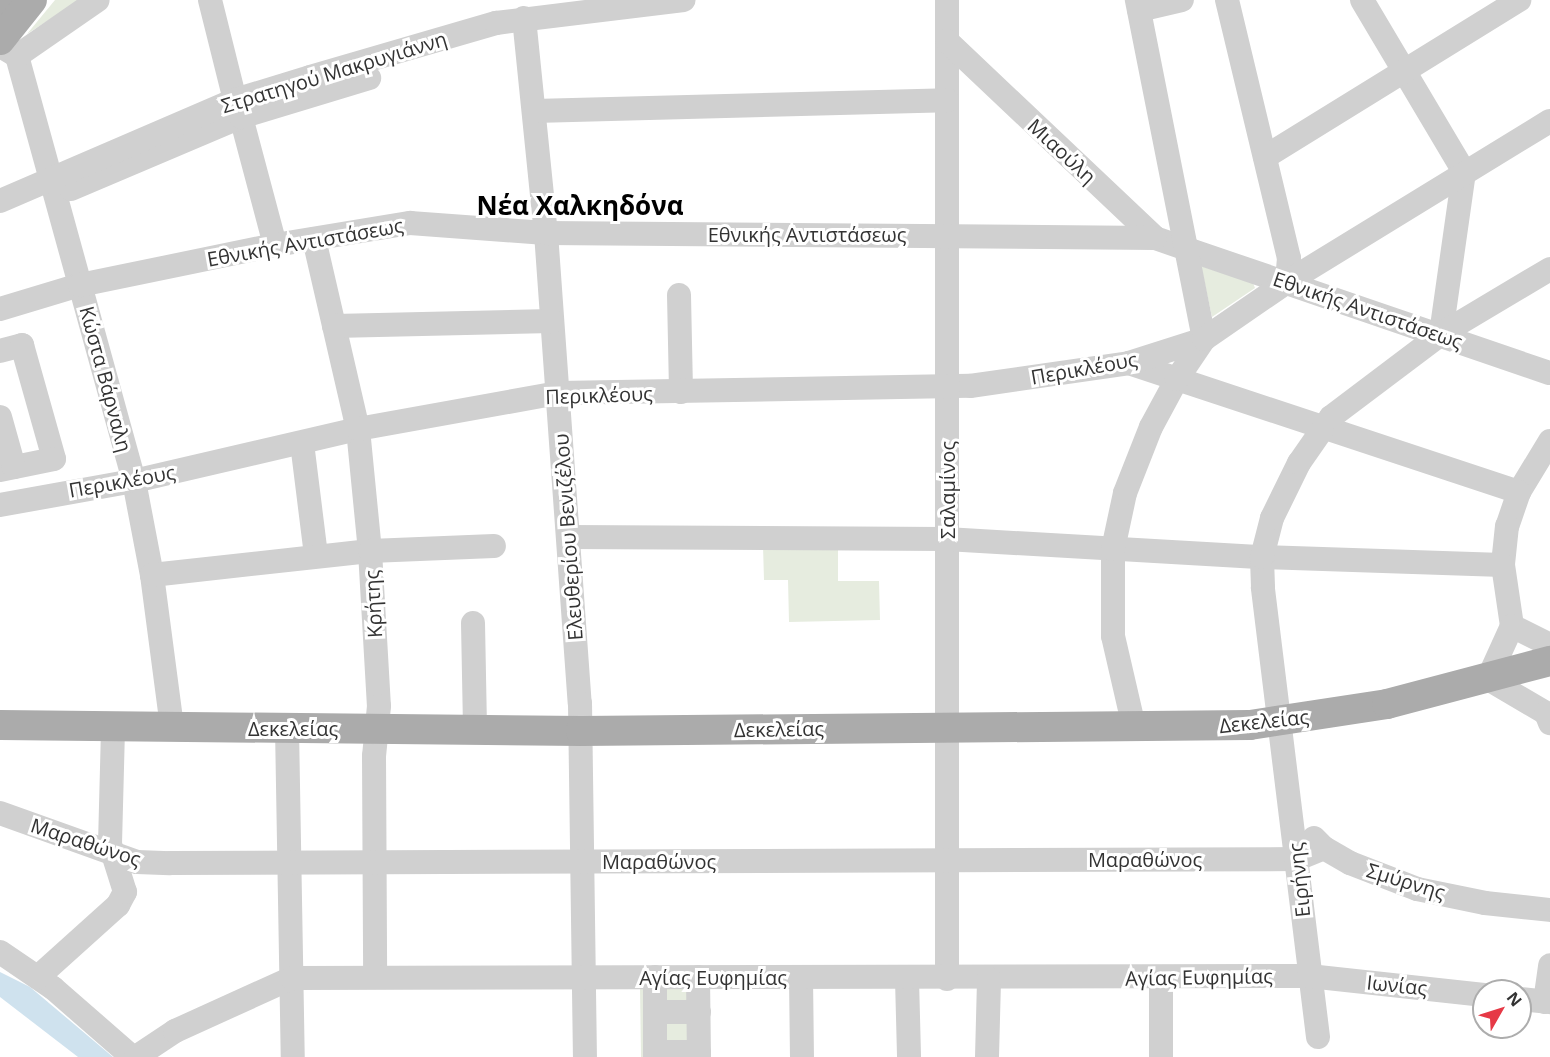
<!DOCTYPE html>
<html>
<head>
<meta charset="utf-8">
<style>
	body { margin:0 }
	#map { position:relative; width:1550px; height:1057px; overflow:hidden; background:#fff; font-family:"Open Sans",sans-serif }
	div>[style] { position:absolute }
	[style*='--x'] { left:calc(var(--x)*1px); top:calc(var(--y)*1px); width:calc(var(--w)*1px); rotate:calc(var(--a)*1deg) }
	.green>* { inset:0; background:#e6ecdf }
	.water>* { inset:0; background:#cfe2ee }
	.minor>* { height:24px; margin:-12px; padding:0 12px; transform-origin:12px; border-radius:12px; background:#d0d0d0 }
	.major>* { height:30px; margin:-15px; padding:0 15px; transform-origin:15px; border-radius:15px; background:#ababab }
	span { translate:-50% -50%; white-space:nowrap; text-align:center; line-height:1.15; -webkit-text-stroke:6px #fff; paint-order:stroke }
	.street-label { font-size:20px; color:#333 }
	.district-label { font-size:26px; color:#000; font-weight:700 }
	.north { position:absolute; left:1472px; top:979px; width:60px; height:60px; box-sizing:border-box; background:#fff; border:2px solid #adadad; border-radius:50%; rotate:51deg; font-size:16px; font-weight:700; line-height:24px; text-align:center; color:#333 }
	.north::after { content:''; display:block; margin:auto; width:21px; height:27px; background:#e63946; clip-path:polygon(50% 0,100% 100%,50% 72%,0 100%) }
</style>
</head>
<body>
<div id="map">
	<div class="green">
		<i style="clip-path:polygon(55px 0,80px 0,27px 34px)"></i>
		<i style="clip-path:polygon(1201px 266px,1253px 283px,1255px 288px,1212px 317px)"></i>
		<i style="clip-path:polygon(838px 545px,838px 581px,879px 581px,880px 620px,789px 622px,788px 580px,764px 580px,763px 546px)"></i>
		<i style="clip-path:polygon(640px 988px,691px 988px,692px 1057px,641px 1057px)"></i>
	</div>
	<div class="water">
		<i style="clip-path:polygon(0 972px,30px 987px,113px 1057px,78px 1057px,0 997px)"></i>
	</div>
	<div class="minor">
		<i style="--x:210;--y:0;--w:103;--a:76"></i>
		<i style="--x:947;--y:0;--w:979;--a:90"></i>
		<i style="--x:1227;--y:0;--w:265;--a:76.5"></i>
		<i style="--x:1289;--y:258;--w:24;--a:95"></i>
		<i style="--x:1362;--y:0;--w:200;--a:59.3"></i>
		<i style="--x:1464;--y:172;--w:164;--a:98.1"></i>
		<i style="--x:1139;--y:10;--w:44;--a:-13.1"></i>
		<i style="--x:524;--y:18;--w:216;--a:84.2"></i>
		<i style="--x:546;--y:233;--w:471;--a:85.9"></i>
		<i style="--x:580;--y:703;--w:354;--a:89.2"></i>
		<i style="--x:947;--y:41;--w:286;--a:43.4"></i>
		<i style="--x:1155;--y:238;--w:417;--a:18.9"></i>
		<i style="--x:0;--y:46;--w:20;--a:30"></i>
		<i style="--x:17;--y:56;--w:441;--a:74.6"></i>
		<i style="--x:134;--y:481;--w:96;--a:79.2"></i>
		<i style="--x:152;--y:575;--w:153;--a:82.5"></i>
		<i style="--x:17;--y:56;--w:98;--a:-34.7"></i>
		<i style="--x:534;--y:111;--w:413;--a:-1.5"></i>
		<i style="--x:241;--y:117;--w:132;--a:75.1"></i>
		<i style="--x:1265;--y:157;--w:299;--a:-31.7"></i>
		<i style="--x:71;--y:189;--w:185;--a:-23"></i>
		<i style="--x:241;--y:117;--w:134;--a:-16.9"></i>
		<i style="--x:0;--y:201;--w:256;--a:-23.3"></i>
		<i style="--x:235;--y:100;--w:78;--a:-17"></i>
		<i style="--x:310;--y:77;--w:194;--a:-16.2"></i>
		<i style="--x:496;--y:23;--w:189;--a:-7"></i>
		<i style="--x:314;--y:239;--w:195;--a:77"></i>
		<i style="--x:358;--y:429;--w:123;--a:84.4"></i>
		<i style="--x:370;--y:551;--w:155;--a:86.7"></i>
		<i style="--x:379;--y:706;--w:50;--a:95.7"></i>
		<i style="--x:374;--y:756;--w:219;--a:89.7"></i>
		<i style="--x:679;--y:295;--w:97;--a:88.8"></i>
		<i style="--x:0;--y:309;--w:84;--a:-16.7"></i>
		<i style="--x:80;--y:285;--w:199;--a:-11.6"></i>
		<i style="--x:275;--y:245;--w:137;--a:-9.3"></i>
		<i style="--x:410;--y:223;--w:136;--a:4.2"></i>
		<i style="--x:546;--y:233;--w:609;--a:0.47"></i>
		<i style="--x:334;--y:326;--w:218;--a:-1.3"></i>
		<i style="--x:0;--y:351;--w:23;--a:-15"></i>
		<i style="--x:22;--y:345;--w:118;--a:74.3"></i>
		<i style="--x:54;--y:459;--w:55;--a:168.5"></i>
		<i style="--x:1129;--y:363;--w:411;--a:18.3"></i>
		<i style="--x:0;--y:417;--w:52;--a:74.4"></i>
		<i style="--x:1550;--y:441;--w:60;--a:121.3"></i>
		<i style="--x:1519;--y:492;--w:36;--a:109"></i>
		<i style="--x:1507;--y:526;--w:39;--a:96"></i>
		<i style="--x:1503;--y:565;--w:62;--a:81.6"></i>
		<i style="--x:1512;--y:626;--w:58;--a:114.4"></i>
		<i style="--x:1488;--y:679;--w:67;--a:30.4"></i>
		<i style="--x:1546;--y:713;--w:11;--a:68"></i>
		<i style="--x:302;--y:443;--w:114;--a:82.9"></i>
		<i style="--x:0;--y:505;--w:136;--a:-10.2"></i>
		<i style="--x:134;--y:481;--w:230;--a:-13.1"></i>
		<i style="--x:358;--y:429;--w:203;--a:-10.2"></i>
		<i style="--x:558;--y:393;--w:412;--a:-1"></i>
		<i style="--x:970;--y:386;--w:161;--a:-8.2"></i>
		<i style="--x:1129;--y:363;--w:79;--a:-17.7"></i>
		<i style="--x:1204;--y:339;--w:346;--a:-101.2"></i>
		<i style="--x:568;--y:537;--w:378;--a:0.3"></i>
		<i style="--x:946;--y:539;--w:317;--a:3.3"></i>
		<i style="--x:1262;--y:557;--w:241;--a:1.9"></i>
		<i style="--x:152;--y:575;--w:219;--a:-6.3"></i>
		<i style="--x:370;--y:551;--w:124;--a:-2.3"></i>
		<i style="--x:473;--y:623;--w:107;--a:88.9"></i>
		<i style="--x:1512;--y:626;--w:42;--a:26.6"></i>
		<i style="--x:1134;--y:727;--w:93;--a:-103"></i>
		<i style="--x:1113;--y:636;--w:87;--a:-90"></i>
		<i style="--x:1113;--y:549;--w:57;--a:-77.9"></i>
		<i style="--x:1125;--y:493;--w:71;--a:-68.5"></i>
		<i style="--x:1151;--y:427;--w:55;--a:-61.6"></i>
		<i style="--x:1177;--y:379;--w:48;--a:-56"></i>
		<i style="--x:1204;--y:339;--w:101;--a:-34.5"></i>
		<i style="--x:1287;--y:282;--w:308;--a:-31.5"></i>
		<i style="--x:287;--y:728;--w:329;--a:89"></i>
		<i style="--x:0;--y:813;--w:145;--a:19.7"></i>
		<i style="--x:137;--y:862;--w:33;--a:2"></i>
		<i style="--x:170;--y:863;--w:1127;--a:-0.2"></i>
		<i style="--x:1297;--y:859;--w:29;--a:-22"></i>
		<i style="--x:1314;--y:838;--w:14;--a:45"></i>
		<i style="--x:1324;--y:848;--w:30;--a:30"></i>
		<i style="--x:1350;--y:863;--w:72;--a:21.2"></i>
		<i style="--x:1417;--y:889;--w:69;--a:11.6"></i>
		<i style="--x:1485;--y:903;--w:65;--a:6.1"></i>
		<i style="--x:0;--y:952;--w:64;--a:34.2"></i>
		<i style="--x:53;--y:988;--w:105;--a:41.1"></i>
		<i style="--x:38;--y:977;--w:108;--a:-42"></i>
		<i style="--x:118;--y:905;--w:15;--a:-62"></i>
		<i style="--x:125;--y:892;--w:50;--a:-107.4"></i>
		<i style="--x:110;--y:844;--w:116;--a:-88.5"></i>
		<i style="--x:655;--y:977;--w:80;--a:90"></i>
		<i style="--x:698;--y:977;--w:80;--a:89.3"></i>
		<i style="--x:801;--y:977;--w:80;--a:89.3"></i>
		<i style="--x:1161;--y:977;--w:80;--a:90"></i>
		<i style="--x:907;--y:979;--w:78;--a:88.5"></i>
		<i style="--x:1520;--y:999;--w:30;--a:6"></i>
		<i style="--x:1545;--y:1002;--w:37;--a:-82"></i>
		<i style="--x:655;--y:1012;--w:44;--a:0"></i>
		<i style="--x:1318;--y:1037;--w:453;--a:-97"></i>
		<i style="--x:1263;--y:587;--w:30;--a:-92"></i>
		<i style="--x:1262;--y:557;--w:40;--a:-75.6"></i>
		<i style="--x:1272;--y:518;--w:61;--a:-63.9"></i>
		<i style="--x:1299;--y:463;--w:56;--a:-55.2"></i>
		<i style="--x:1331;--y:417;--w:138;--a:-37"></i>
		<i style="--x:1441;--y:334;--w:127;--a:-30.8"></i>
		<i style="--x:656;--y:1052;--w:43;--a:0"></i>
		<i style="--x:136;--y:1057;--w:47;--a:-33.7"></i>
		<i style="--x:175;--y:1031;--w:128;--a:-24.4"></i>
		<i style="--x:292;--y:978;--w:1017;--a:-0.11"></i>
		<i style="--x:1309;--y:976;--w:176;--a:6.2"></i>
		<i style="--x:987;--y:1057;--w:78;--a:-88.5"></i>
	</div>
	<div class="major">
		<i style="--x:0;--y:2;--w:3;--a:-45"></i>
		<i style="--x:0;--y:40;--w:51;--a:-51.3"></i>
		<i style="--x:0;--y:725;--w:581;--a:0.59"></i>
		<i style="--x:581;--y:731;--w:669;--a:-0.51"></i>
		<i style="--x:1250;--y:725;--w:139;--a:-8.7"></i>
		<i style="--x:1387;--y:704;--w:169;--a:-14.8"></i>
	</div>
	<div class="street-label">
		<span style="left:334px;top:72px;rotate:-17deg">Στρατηγού Μακρυγιάννη</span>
		<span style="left:1062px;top:151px;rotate:43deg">Μιαούλη</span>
		<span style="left:807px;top:234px">Εθνικής Αντιστάσεως</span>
		<span style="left:305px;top:242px;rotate:-10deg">Εθνικής Αντιστάσεως</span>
		<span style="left:1368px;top:310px;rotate:19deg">Εθνικής Αντιστάσεως</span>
		<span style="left:1084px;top:368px;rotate:-10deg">Περικλέους</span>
		<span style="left:106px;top:379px;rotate:75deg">Κώστα Βάρναλη</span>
		<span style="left:599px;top:395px;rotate:-2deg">Περικλέους</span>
		<span style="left:122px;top:481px;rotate:-10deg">Περικλέους</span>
		<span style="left:947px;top:490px;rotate:-90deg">Σαλαμίνος</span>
		<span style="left:568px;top:537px;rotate:-94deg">Ελευθερίου Βενιζέλου</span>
		<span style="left:373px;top:604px;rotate:-93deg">Κρήτης</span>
		<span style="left:1264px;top:721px;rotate:-6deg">Δεκελείας</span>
		<span style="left:293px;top:728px">Δεκελείας</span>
		<span style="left:779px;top:729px;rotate:-1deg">Δεκελείας</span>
		<span style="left:86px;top:842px;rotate:18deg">Μαραθώνος</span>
		<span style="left:1145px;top:859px">Μαραθώνος</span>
		<span style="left:659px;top:861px">Μαραθώνος</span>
		<span style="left:1299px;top:880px;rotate:-96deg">Ειρήνης</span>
		<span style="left:1406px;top:881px;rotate:17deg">Σμύρνης</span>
		<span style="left:713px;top:977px">Αγίας Ευφημίας</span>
		<span style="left:1199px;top:977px;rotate:-1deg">Αγίας Ευφημίας</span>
		<span style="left:1397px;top:985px;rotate:6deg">Ιωνίας</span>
	</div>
	<div class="district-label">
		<span style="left:580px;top:206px">Νέα Χαλκηδόνα</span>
	</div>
	<div class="north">N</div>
</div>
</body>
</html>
